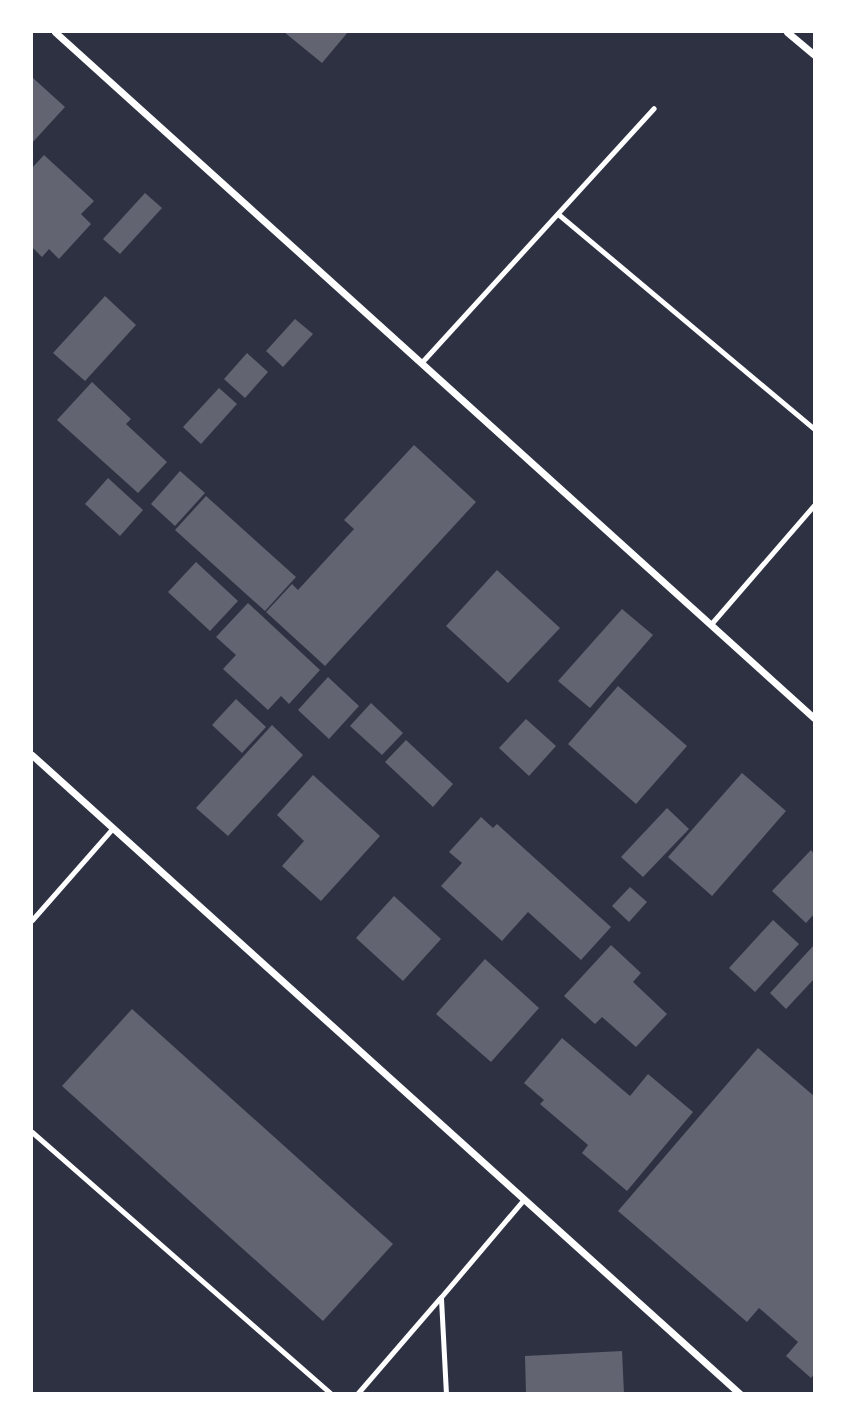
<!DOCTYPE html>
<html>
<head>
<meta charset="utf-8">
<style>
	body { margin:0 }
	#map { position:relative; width:846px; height:1425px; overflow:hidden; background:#2d3142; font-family:"Roboto Serif",serif }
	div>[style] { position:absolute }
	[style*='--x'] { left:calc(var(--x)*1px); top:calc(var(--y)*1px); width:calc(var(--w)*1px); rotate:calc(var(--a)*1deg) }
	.building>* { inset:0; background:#626471 }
	.service>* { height:5px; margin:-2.5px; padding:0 2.5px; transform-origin:2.5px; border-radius:2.5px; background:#fff }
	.minor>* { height:7px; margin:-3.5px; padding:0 3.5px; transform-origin:3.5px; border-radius:3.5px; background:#fff }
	span { translate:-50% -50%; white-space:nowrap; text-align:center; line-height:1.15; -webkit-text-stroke:6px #fff; paint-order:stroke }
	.frame { position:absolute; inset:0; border:33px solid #fff; pointer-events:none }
</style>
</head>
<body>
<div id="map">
	<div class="building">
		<i style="clip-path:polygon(284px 32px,348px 32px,322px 63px)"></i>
		<i style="clip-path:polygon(33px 78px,65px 107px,32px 143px,32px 79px)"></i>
		<i style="clip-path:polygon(44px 155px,94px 201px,81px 214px,91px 224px,59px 259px,49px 249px,42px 257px,32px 247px,32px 168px)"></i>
		<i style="clip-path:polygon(145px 193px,162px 208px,120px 254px,103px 239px)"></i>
		<i style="clip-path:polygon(105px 296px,136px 325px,85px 381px,53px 353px)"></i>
		<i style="clip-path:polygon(295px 319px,313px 334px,283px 367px,266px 351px)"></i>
		<i style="clip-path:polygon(247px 353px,268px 372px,245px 398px,224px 379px)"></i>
		<i style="clip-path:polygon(92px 382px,131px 419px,126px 424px,167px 462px,138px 493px,57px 420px)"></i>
		<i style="clip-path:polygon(219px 388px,237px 404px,201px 444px,183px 427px)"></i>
		<i style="clip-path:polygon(414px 445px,476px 502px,325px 666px,266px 612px,292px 584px,298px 590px,354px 529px,344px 520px)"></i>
		<i style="clip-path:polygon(180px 471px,205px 493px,175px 526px,151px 504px)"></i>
		<i style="clip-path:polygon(108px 478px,143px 510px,120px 536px,85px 504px)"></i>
		<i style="clip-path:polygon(206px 496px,296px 577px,265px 611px,175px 530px)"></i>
		<i style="clip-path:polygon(196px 562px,238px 601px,210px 631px,168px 592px)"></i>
		<i style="clip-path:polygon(497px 570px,560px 628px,508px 683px,446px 626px)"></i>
		<i style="clip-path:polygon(248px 603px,320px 670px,289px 704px,281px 696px,268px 710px,223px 669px,236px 655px,216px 637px)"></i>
		<i style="clip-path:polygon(622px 609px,653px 635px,590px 708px,558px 681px)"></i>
		<i style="clip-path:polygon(328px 677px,359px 706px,329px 739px,298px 710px)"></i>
		<i style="clip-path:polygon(618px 686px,687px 746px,636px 804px,568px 744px)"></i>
		<i style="clip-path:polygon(236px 699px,266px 727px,242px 753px,212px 725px)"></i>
		<i style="clip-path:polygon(371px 703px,403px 733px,382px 755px,350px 726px)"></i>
		<i style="clip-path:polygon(526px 719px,556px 746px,529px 776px,499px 748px)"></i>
		<i style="clip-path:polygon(272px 725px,303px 755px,228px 836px,196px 808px)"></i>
		<i style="clip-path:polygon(406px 740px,453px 784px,433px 807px,385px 762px)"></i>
		<i style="clip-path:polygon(742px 773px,786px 811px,712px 896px,668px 857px)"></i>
		<i style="clip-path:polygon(313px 775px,380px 836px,321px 901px,282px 866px,304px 841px,277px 815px)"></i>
		<i style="clip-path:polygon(667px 808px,689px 829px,643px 877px,621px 857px)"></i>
		<i style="clip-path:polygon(481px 817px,493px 828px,497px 824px,611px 927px,581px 960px,528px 912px,502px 941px,441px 886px,462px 863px,449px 852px)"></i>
		<i style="clip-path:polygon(811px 850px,814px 854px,814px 914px,806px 923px,772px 891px)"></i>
		<i style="clip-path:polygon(630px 887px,647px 902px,629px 922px,612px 906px)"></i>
		<i style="clip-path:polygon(394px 896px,441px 939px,403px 981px,356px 938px)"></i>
		<i style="clip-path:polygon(773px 920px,799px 944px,755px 992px,729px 968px)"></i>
		<i style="clip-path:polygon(611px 945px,641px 973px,633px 982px,667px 1014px,636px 1047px,602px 1017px,595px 1024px,564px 996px)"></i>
		<i style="clip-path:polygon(814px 945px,814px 979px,786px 1009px,770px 993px)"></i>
		<i style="clip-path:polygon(485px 959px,539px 1008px,491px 1062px,436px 1014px)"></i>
		<i style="clip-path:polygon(132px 1009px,393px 1244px,323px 1321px,62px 1086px)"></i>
		<i style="clip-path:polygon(562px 1038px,630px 1096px,648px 1074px,693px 1112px,627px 1191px,582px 1153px,588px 1145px,540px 1104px,544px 1100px,524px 1083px)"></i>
		<i style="clip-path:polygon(758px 1048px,814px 1096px,814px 1374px,811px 1378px,786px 1356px,798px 1342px,759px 1308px,747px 1322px,618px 1211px)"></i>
		<i style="clip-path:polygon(622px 1351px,624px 1394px,526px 1394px,525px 1356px)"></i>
	</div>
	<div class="service">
		<i style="--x:558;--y:214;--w:334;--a:40"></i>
		<i style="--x:421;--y:363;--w:345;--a:-47.6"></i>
		<i style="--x:711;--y:624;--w:157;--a:-49.1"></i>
		<i style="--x:32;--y:920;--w:121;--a:-48.7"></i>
		<i style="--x:32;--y:1132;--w:398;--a:41.2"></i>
		<i style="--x:357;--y:1394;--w:127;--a:-49.2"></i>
		<i style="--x:446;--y:1394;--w:97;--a:-93"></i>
		<i style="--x:441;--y:1297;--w:128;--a:-49.7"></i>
	</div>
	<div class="minor">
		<i style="--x:55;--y:32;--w:1023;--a:42.11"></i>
		<i style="--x:787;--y:32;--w:35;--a:40"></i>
		<i style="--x:32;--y:755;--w:954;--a:42.07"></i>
	</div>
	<div class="frame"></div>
</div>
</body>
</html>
